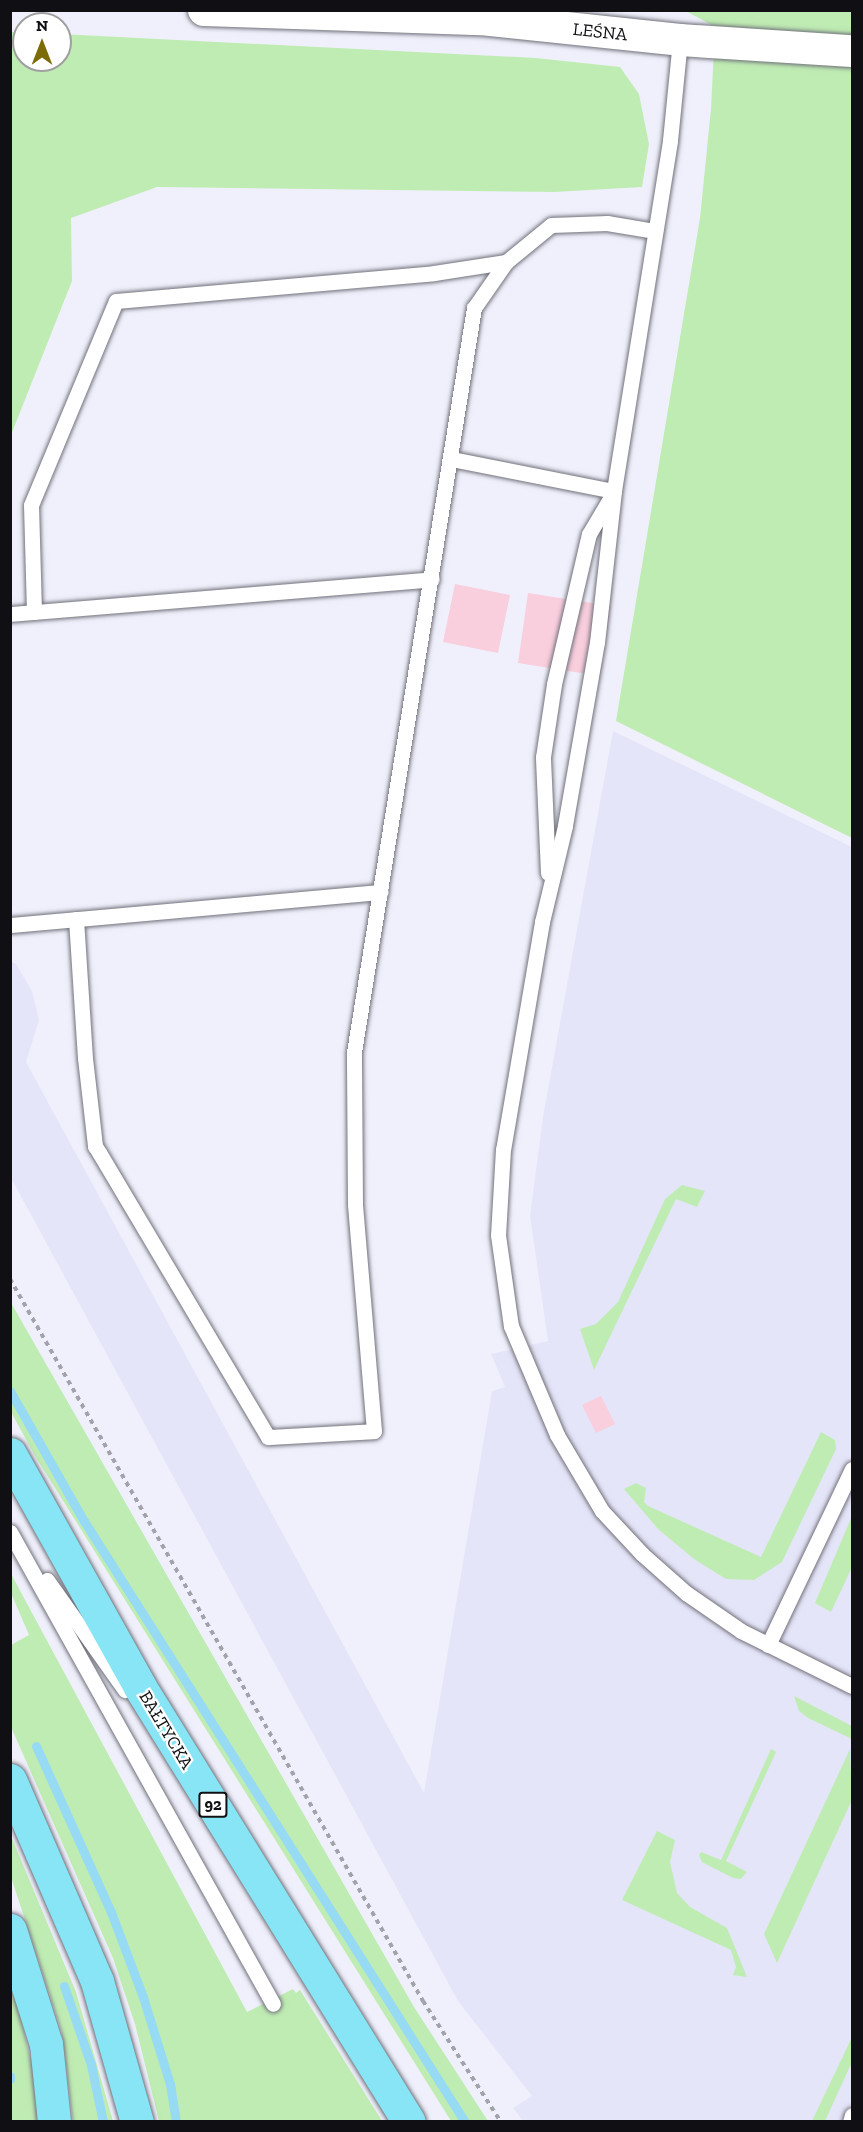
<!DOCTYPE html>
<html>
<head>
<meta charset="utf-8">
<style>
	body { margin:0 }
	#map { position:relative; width:863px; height:2132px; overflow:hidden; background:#f0f0fc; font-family:"Zilla Slab",serif }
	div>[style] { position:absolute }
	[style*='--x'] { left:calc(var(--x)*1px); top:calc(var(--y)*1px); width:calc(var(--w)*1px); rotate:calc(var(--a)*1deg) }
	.built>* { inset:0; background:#e5e5f9 }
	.green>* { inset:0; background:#bfecb3 }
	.stream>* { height:9px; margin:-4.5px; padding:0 4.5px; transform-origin:4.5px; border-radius:4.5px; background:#96daf4 }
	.building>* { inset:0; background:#f9cedd }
	.path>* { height:4px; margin-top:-2px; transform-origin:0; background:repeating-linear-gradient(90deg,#a2a2ab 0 4.5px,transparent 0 9px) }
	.roads { filter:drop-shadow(0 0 2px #71717b) drop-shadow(0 0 2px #71717b) }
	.service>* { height:15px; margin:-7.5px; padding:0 7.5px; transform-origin:7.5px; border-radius:7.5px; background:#fff }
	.minor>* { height:32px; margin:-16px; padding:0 16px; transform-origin:16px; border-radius:16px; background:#fff }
	.primary>* { height:33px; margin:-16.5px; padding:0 16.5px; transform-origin:16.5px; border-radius:16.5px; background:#88e5f5 }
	span { translate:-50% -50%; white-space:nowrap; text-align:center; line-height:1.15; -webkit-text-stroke:4.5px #fff; paint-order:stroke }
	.shield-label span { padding:2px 4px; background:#fff; border:2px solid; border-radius:4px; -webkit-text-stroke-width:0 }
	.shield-label { font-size:16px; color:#101014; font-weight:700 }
	.street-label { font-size:18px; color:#101014 }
	.frame { position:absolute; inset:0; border:12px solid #101014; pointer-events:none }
	.north { position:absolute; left:12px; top:12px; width:60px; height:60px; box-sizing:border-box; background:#fff; border:2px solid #9f9fa1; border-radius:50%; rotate:0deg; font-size:16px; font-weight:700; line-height:24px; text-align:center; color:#101014 }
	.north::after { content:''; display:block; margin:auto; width:21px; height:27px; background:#7c6c06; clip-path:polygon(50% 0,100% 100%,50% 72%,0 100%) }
</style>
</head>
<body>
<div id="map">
	<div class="built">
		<i style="clip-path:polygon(613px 731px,852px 847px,852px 2121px,523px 2121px,513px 2108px,532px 2096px,458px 2001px,11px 1178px,10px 961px,16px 964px,32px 991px,39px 1020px,26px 1062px,424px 1793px,492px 1391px,505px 1387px,491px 1354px,548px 1341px,530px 1216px,543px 1117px)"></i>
	</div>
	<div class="green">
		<i style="clip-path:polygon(686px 11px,852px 11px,852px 838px,616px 721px,700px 218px,711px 109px,715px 27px)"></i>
		<i style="clip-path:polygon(10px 32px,24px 32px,24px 60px,60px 60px,60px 34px,536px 58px,620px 67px,639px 94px,649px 144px,642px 187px,554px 192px,157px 187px,71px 218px,72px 281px,11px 435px)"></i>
		<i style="clip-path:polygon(682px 1185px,705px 1191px,697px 1207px,676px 1199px,594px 1370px,580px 1329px,596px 1324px,618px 1302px,665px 1199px)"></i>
		<i style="clip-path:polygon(10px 1301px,414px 2007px,488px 2121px,451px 2121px,35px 1456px,11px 1412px)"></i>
		<i style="clip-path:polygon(821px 1432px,835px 1440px,836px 1449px,782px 1562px,754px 1580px,726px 1579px,694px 1559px,658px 1529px,624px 1489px,636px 1483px,646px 1488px,644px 1502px,648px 1506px,761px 1557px)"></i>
		<i style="clip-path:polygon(852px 1516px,852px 1567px,831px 1612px,815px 1603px)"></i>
		<i style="clip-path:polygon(10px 1572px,247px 2012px,293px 1989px,296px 1993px,300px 1990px,382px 2121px,159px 2121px,135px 2024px,113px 1958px,11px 1727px,11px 1645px,29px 1635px,11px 1593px)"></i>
		<i style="clip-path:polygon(794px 1696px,852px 1726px,852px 1739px,808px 1718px,799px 1711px)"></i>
		<i style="clip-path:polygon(771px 1749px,776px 1752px,726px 1861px,747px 1872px,741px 1879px,733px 1878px,702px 1862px,699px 1855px,701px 1852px,721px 1860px)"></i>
		<i style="clip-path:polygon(850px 1749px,852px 1800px,777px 1963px,764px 1934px)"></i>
		<i style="clip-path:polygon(657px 1831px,675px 1840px,670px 1862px,677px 1893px,690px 1907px,727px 1928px,747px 1977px,733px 1975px,736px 1967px,731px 1950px,622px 1900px)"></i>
		<i style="clip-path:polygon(11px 1836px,76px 1992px,113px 2121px,73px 2121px,62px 2032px,11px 1877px)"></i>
		<i style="clip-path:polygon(10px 1974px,34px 2074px,38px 2121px,11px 2121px)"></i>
		<i style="clip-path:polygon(852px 2037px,852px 2062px,825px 2121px,812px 2121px)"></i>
	</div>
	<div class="stream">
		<i style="--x:10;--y:1391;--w:150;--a:60.4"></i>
		<i style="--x:84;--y:1521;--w:712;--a:57.63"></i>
		<i style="--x:36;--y:1746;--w:182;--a:65.7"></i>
		<i style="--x:111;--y:1912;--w:91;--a:69.4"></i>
		<i style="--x:143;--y:1997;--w:91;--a:72.8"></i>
		<i style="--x:170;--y:2084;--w:38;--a:81"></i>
		<i style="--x:64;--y:1986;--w:83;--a:71.1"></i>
		<i style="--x:91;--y:2065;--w:58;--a:78.1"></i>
		<i style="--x:10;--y:2076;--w:3;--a:90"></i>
	</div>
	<div class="building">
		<i style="clip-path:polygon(455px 584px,510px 595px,498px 653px,443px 642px)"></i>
		<i style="clip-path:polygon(528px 593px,611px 606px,600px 676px,518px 663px)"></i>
		<i style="clip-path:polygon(601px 1396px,615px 1424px,596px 1433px,582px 1405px)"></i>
	</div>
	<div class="path">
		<i style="--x:10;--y:1279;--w:832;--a:60.23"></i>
		<i style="--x:423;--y:2001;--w:144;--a:57.2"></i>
	</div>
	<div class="roads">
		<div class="service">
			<i style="--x:680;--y:40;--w:101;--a:95.7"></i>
			<i style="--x:670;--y:141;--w:354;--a:99.1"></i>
			<i style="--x:614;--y:491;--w:152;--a:96.4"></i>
			<i style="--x:597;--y:642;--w:187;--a:99.9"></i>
			<i style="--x:565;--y:826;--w:99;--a:103.5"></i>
			<i style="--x:542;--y:922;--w:230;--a:99.7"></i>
			<i style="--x:503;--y:1149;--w:86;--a:93.3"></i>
			<i style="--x:498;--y:1235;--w:92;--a:81.9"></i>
			<i style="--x:511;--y:1326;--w:118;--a:67.1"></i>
			<i style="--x:557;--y:1435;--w:88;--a:59.4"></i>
			<i style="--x:602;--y:1511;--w:59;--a:47.1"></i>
			<i style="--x:642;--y:1554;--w:59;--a:41.6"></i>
			<i style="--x:686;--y:1593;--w:67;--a:34.6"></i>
			<i style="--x:741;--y:1631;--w:124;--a:26.4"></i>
			<i style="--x:452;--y:459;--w:165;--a:11.2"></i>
			<i style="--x:34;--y:612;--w:107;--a:-91.6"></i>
			<i style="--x:31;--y:505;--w:221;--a:-67.4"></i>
			<i style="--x:116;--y:301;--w:319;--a:-5"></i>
			<i style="--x:434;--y:273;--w:73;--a:-8.7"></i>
			<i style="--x:10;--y:614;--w:423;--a:-4.7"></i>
			<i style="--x:548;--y:873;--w:116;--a:-92.5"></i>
			<i style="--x:543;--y:757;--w:74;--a:-81.4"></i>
			<i style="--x:554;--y:684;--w:154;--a:-76.9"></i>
			<i style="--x:589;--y:534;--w:43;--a:-59.3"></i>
			<i style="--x:76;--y:919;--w:139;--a:86.3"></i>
			<i style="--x:85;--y:1058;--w:89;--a:83.5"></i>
			<i style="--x:95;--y:1146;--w:9;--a:58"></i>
			<i style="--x:100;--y:1154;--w:329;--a:59.3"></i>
			<i style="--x:268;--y:1437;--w:106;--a:-3.2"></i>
			<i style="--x:374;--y:1431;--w:228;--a:-94.8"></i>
			<i style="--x:355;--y:1204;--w:152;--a:-90.4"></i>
			<i style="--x:354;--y:1052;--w:754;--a:-80.84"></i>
			<i style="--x:474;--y:308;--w:56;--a:-55.2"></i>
			<i style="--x:506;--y:262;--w:58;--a:-39.4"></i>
			<i style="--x:551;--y:225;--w:56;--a:-2"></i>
			<i style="--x:607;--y:223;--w:49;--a:9.5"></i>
			<i style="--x:10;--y:925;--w:372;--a:-5.1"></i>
			<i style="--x:10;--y:1532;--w:540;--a:60.87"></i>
			<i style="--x:47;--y:1580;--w:135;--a:54.7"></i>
			<i style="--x:768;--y:1645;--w:195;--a:-64.5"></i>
			<i style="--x:850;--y:2122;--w:7;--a:-74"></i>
		</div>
		<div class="minor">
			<i style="--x:204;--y:10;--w:277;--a:1.9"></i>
			<i style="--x:481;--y:19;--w:200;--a:6"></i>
			<i style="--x:680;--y:40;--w:172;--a:3.7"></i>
		</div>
		<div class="primary">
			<i style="--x:10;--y:1454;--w:267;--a:60.8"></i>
			<i style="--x:140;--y:1687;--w:511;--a:58.27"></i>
			<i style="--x:10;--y:1780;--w:219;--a:66.6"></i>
			<i style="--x:97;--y:1981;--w:147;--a:74.2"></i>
			<i style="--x:10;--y:1930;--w:120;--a:72.5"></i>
			<i style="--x:46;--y:2044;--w:78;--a:84.1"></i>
		</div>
	</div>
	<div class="shield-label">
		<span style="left:213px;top:1805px">92</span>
	</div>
	<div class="street-label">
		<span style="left:600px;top:32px;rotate:6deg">LEŚNA</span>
		<span style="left:166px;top:1730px;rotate:59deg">BAŁTYCKA</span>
	</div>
	<div class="frame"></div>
	<div class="north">N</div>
</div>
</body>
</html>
